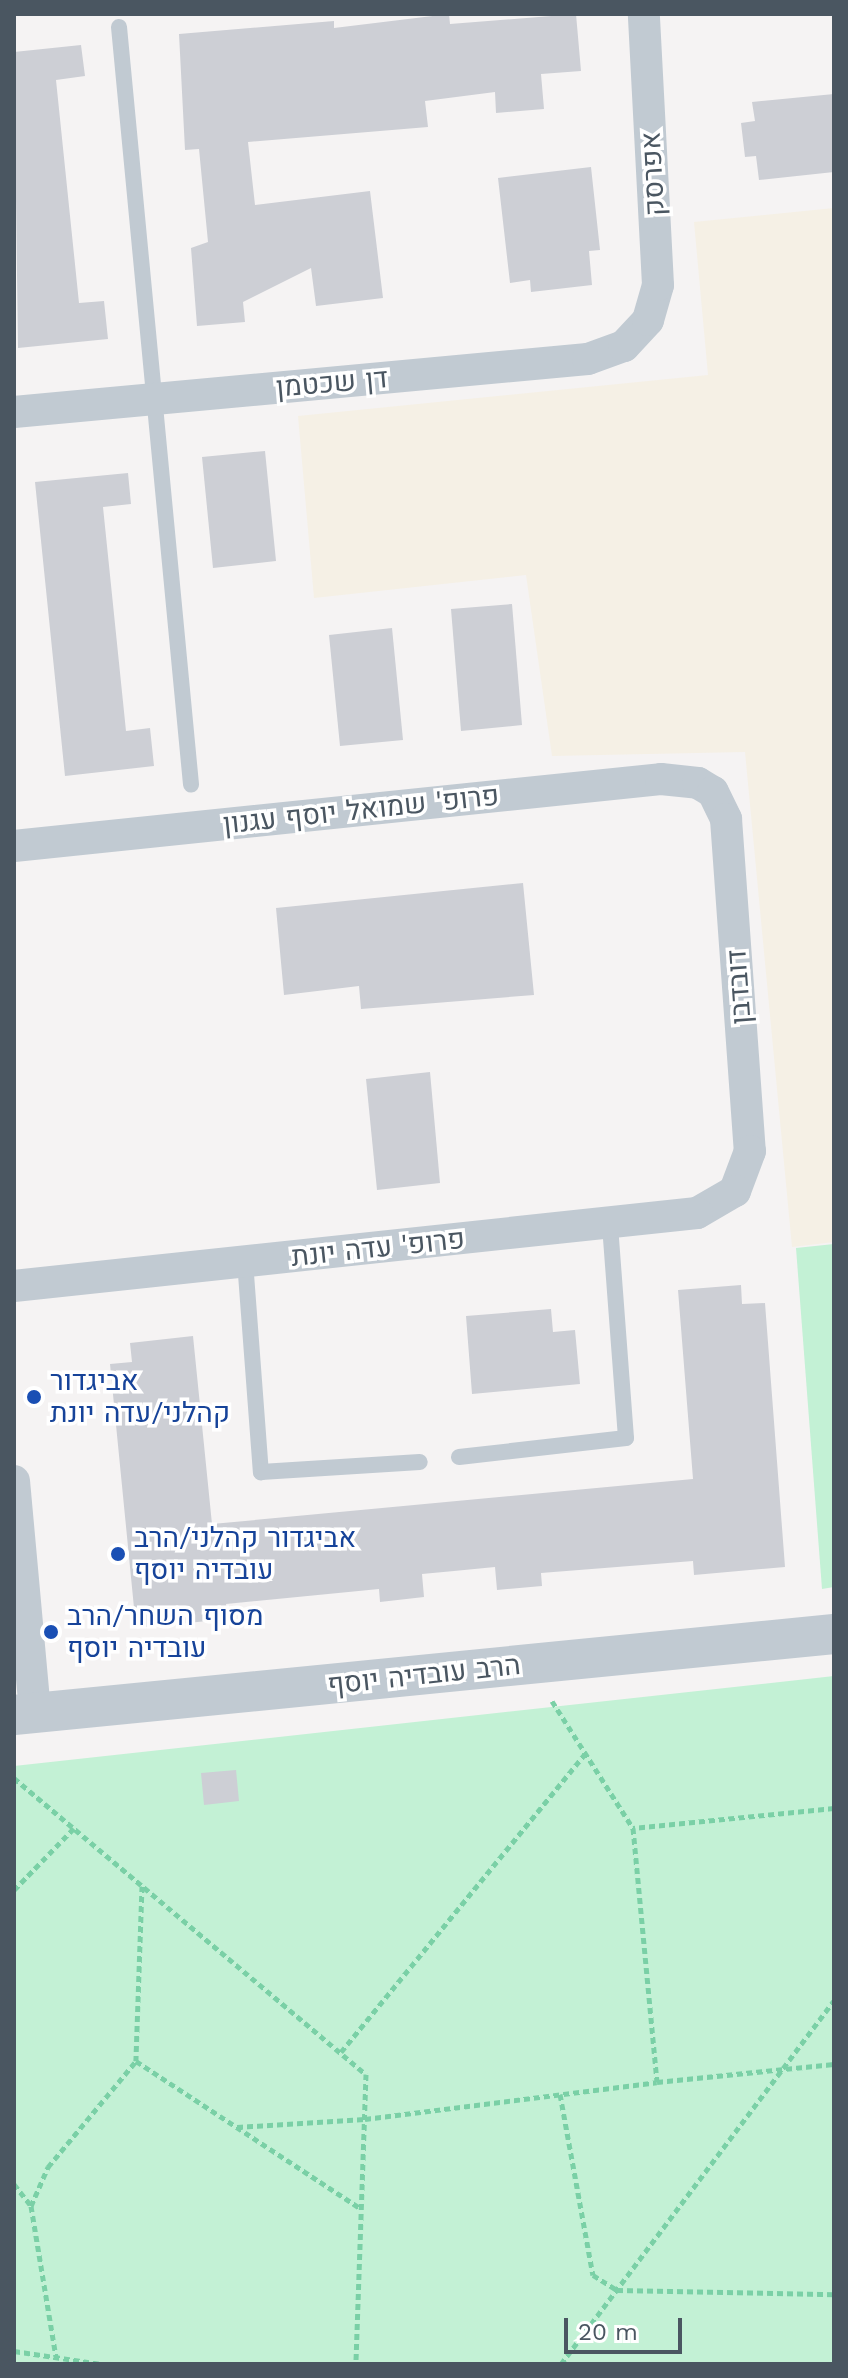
<!DOCTYPE html>
<html>
<head>
<meta charset="utf-8">
<style>
	body { margin:0 }
	#map { position:relative; width:848px; height:2378px; overflow:hidden; background:#f5f3f3; font-family:"Work Sans",Heebo,sans-serif }
	div>[style] { position:absolute }
	[style*='--x'] { left:calc(var(--x)*1px); top:calc(var(--y)*1px); width:calc(var(--w)*1px); rotate:calc(var(--a)*1deg) }
	.green>* { inset:0; background:#c3f1d5 }
	.sand>* { inset:0; background:#f5f0e5 }
	.building>* { inset:0; background:#cdcfd5 }
	.path>* { height:5px; margin-top:-2.5px; transform-origin:0; background:repeating-linear-gradient(90deg,#7ad0a6 0 6px,transparent 0 10px) }
	.service>* { height:16px; margin:-8px; padding:0 8px; transform-origin:8px; border-radius:8px; background:#c1cad2 }
	.minor>* { height:32px; margin:-16px; padding:0 16px; transform-origin:16px; border-radius:16px; background:#c1cad2 }
	.tertiary>* { height:40px; margin:-20px; padding:0 20px; transform-origin:20px; border-radius:20px; background:#c1cad2 }
	.dots>* { width:22px; height:22px; translate:-50% -50%; box-sizing:border-box; border:4px solid #fff; border-radius:50% }
	span { translate:-50% -50%; white-space:nowrap; text-align:center; line-height:1.15; -webkit-text-stroke:7px #fff; paint-order:stroke }
	.street-label { font-size:28px; color:#4a5661 }
	.transit-label { font-size:28px; color:#164399 }
	.left { translate:0 -50%; text-align:left }
	.frame { position:absolute; inset:0; border:16px solid #4a5661; pointer-events:none }
	.scale { position:absolute; left:564px; top:2318px; width:118px; height:36px; box-sizing:border-box; border:4px solid #4a5661; border-top:0; padding-left:10px; font-size:24px; line-height:28px; white-space:nowrap; color:#4a5661; -webkit-text-stroke:6px #fff; paint-order:stroke }
</style>
</head>
<body>
<div id="map">
	<div class="green">
		<i style="clip-path:polygon(834px 1244px,834px 1587px,822px 1589px,796px 1248px)"></i>
		<i style="clip-path:polygon(834px 1676px,834px 2364px,14px 2364px,14px 1766px)"></i>
	</div>
	<div class="sand">
		<i style="clip-path:polygon(834px 208px,834px 1242px,792px 1247px,745px 752px,552px 756px,526px 575px,314px 598px,298px 416px,708px 375px,694px 222px)"></i>
	</div>
	<div class="building">
		<i style="clip-path:polygon(449px 14px,450px 24px,576px 14px,581px 71px,541px 74px,544px 109px,496px 113px,495px 92px,425px 101px,428px 127px,248px 142px,255px 205px,370px 191px,383px 298px,316px 306px,311px 268px,243px 302px,245px 322px,197px 326px,191px 248px,208px 242px,199px 149px,185px 150px,179px 34px,334px 21px,334px 28px)"></i>
		<i style="clip-path:polygon(81px 45px,85px 76px,56px 80px,79px 303px,104px 301px,108px 339px,18px 348px,14px 52px)"></i>
		<i style="clip-path:polygon(834px 94px,834px 172px,759px 180px,756px 156px,745px 157px,741px 123px,755px 121px,752px 102px)"></i>
		<i style="clip-path:polygon(591px 167px,600px 250px,589px 251px,592px 285px,531px 292px,530px 280px,510px 283px,498px 178px)"></i>
		<i style="clip-path:polygon(265px 451px,276px 561px,213px 568px,202px 457px)"></i>
		<i style="clip-path:polygon(128px 473px,131px 504px,103px 507px,126px 731px,150px 728px,154px 766px,65px 776px,35px 482px)"></i>
		<i style="clip-path:polygon(512px 604px,522px 725px,461px 731px,451px 609px)"></i>
		<i style="clip-path:polygon(392px 628px,403px 740px,340px 746px,329px 635px)"></i>
		<i style="clip-path:polygon(523px 883px,534px 995px,361px 1009px,359px 986px,284px 995px,276px 908px)"></i>
		<i style="clip-path:polygon(430px 1072px,440px 1183px,377px 1190px,366px 1079px)"></i>
		<i style="clip-path:polygon(741px 1285px,742px 1304px,765px 1303px,785px 1567px,694px 1575px,693px 1561px,541px 1573px,542px 1586px,497px 1590px,495px 1567px,454px 1571px,422px 1574px,424px 1597px,380px 1602px,379px 1589px,226px 1604px,228px 1619px,136px 1628px,110px 1364px,132px 1362px,130px 1343px,193px 1336px,212px 1524px,693px 1479px,678px 1290px)"></i>
		<i style="clip-path:polygon(551px 1309px,553px 1332px,575px 1330px,580px 1384px,472px 1394px,466px 1316px)"></i>
		<i style="clip-path:polygon(236px 1770px,239px 1801px,204px 1805px,201px 1773px)"></i>
	</div>
	<div class="path">
		<i style="--x:552;--y:1701;--w:151;--a:57.5"></i>
		<i style="--x:14;--y:1778;--w:460;--a:40.1"></i>
		<i style="--x:366;--y:2074;--w:290;--a:92"></i>
		<i style="--x:834;--y:1808;--w:202;--a:174.3"></i>
		<i style="--x:633;--y:1828;--w:255;--a:84.6"></i>
		<i style="--x:657;--y:2082;--w:178;--a:-5.8"></i>
		<i style="--x:142;--y:1886;--w:175;--a:92"></i>
		<i style="--x:136;--y:2061;--w:269;--a:33.3"></i>
		<i style="--x:14;--y:1890;--w:86;--a:-45.9"></i>
		<i style="--x:341;--y:2052;--w:385;--a:-50.7"></i>
		<i style="--x:560;--y:2094;--w:184;--a:79.7"></i>
		<i style="--x:593;--y:2275;--w:28;--a:32"></i>
		<i style="--x:617;--y:2290;--w:217;--a:1.1"></i>
		<i style="--x:237;--y:2127;--w:128;--a:-3.6"></i>
		<i style="--x:365;--y:2119;--w:294;--a:-7.2"></i>
		<i style="--x:14;--y:2184;--w:28;--a:52"></i>
		<i style="--x:31;--y:2206;--w:153;--a:80.6"></i>
		<i style="--x:31;--y:2206;--w:43;--a:-66.4"></i>
		<i style="--x:48;--y:2167;--w:138;--a:-50.3"></i>
		<i style="--x:14;--y:2351;--w:88;--a:8.5"></i>
		<i style="--x:561;--y:2364;--w:454;--a:-53.1"></i>
	</div>
	<div class="service">
		<i style="--x:119;--y:27;--w:761;--a:84.57"></i>
		<i style="--x:245;--y:1261;--w:212;--a:85.7"></i>
		<i style="--x:261;--y:1472;--w:159;--a:-3.6"></i>
		<i style="--x:459;--y:1457;--w:168;--a:-6.5"></i>
		<i style="--x:626;--y:1438;--w:215;--a:-94.3"></i>
	</div>
	<div class="minor">
		<i style="--x:14;--y:412;--w:576;--a:-5.28"></i>
		<i style="--x:588;--y:359;--w:38;--a:-20"></i>
		<i style="--x:624;--y:346;--w:35;--a:-47"></i>
		<i style="--x:648;--y:320;--w:36;--a:-74"></i>
		<i style="--x:658;--y:285;--w:271;--a:-93"></i>
		<i style="--x:14;--y:846;--w:650;--a:-5.91"></i>
		<i style="--x:661;--y:779;--w:37;--a:6"></i>
		<i style="--x:698;--y:783;--w:17;--a:31"></i>
		<i style="--x:713;--y:792;--w:30;--a:64"></i>
		<i style="--x:726;--y:819;--w:333;--a:85.9"></i>
		<i style="--x:750;--y:1151;--w:43;--a:110.6"></i>
		<i style="--x:735;--y:1191;--w:44;--a:149.9"></i>
		<i style="--x:697;--y:1213;--w:687;--a:173.9"></i>
		<i style="--x:14;--y:1481;--w:233;--a:84.8"></i>
	</div>
	<div class="tertiary">
		<i style="--x:14;--y:1715;--w:824;--a:-5.64"></i>
	</div>
	<div class="dots">
		<i style="left:34px;top:1397px;background:#1a4fb4"></i>
		<i style="left:118px;top:1554px;background:#1a4fb4"></i>
		<i style="left:51px;top:1632px;background:#1a4fb4"></i>
	</div>
	<div class="street-label">
		<span style="left:653px;top:174px;rotate:-93deg">אפרסק</span>
		<span style="left:332px;top:383px;rotate:-5deg">דן שכטמן</span>
		<span style="left:361px;top:810px;rotate:-6deg">פרופ' שמואל יוסף עגנון</span>
		<span style="left:739px;top:987px;rotate:-94deg">דובדבן</span>
		<span style="left:378px;top:1248px;rotate:-6deg">פרופ' עדה יונת</span>
		<span style="left:424px;top:1675px;rotate:-6deg">הרב עובדיה יוסף</span>
	</div>
	<div class="transit-label">
		<span class="left" style="left:50px;top:1397px">אביגדור<br>קהלני/עדה יונת</span>
		<span class="left" style="left:134px;top:1554px">אביגדור קהלני/הרב<br>עובדיה יוסף</span>
		<span class="left" style="left:67px;top:1632px">מסוף השחר/הרב<br>עובדיה יוסף</span>
	</div>
	<div class="frame"></div>
	<div class="scale">20 m</div>
</div>
</body>
</html>
